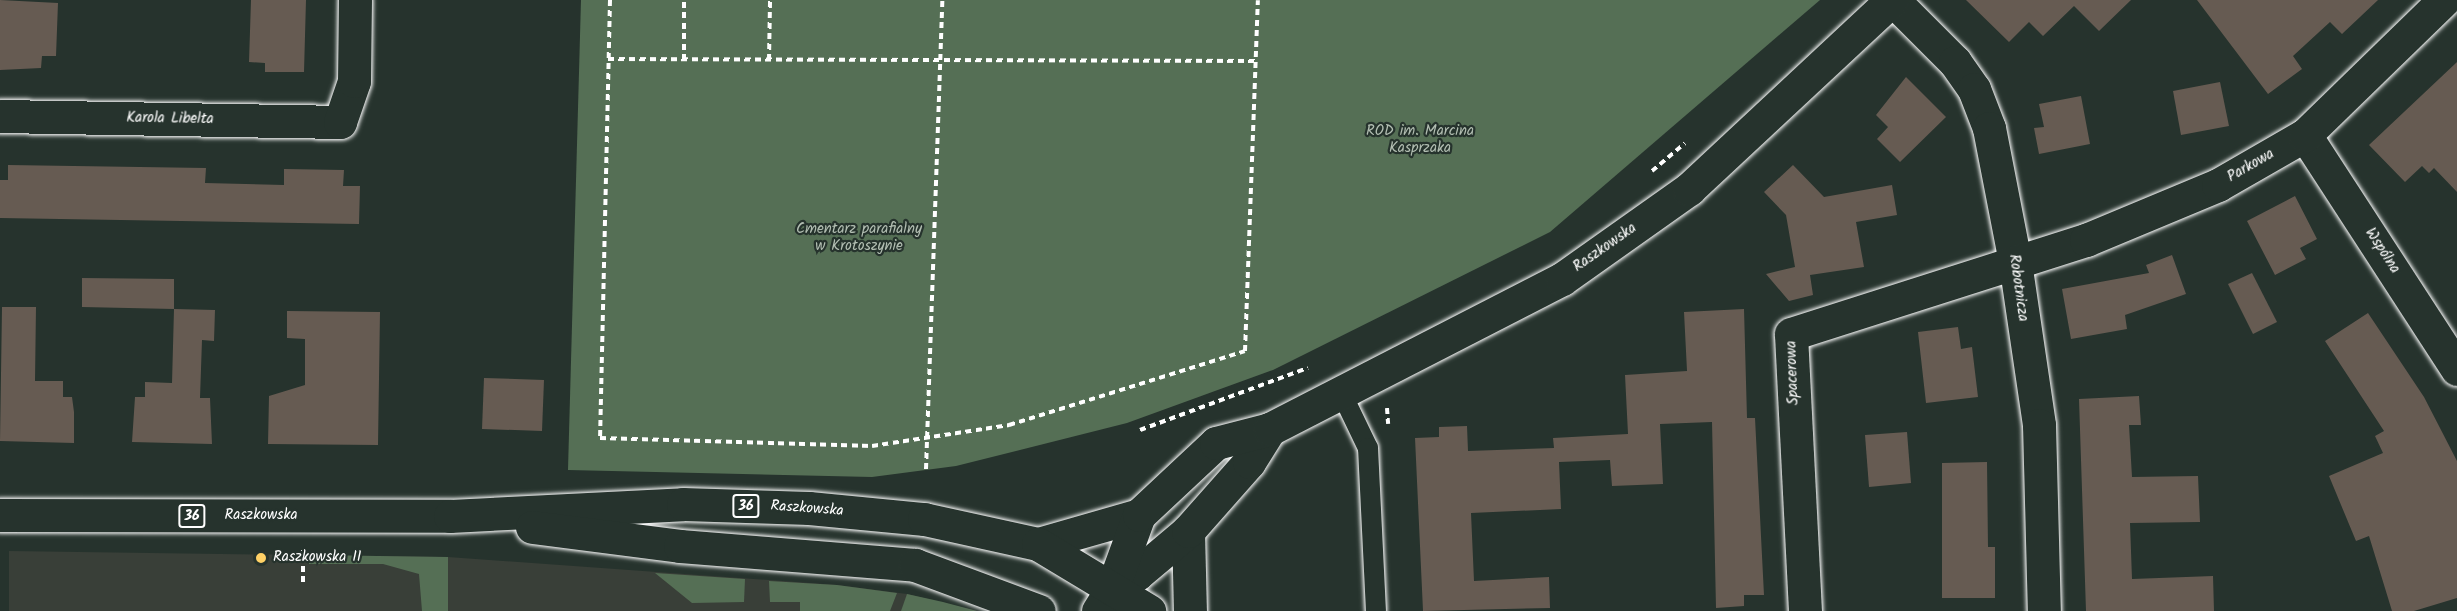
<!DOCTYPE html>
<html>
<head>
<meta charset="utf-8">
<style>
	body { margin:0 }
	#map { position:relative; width:2457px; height:611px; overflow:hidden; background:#26332d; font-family:Kalam,sans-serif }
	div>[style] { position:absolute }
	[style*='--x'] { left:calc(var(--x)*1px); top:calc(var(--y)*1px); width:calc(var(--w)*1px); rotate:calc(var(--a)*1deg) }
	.built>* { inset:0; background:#393f38 }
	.green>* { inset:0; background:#556f55 }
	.building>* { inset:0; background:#665b52 }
	.path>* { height:4px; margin-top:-2px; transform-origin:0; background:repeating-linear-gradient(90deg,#fff 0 6px,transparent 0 10.5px) }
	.roads { filter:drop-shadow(0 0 2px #fff) drop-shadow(0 0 2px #fff) }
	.lane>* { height:20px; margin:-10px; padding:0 10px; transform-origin:10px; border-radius:10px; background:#26332d }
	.street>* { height:33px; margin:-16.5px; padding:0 16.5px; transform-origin:16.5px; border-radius:16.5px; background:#26332d }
	.secondary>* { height:33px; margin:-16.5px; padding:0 16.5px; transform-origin:16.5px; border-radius:16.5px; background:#26332d }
	.primary>* { height:33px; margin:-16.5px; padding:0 16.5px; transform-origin:16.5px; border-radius:16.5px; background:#26332d }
	.dots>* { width:16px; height:16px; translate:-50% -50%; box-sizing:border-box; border:3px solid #26332d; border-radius:50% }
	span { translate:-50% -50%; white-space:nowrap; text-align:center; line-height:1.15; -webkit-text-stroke:4.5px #26332d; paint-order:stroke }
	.shield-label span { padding:2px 4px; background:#26332d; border:2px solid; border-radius:4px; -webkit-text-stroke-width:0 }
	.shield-label { font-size:14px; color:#fff; font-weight:700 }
	.street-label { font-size:15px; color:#fff }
	.park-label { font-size:15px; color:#b2beb2 }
	.poi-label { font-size:15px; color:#fff }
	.left { translate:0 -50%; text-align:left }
</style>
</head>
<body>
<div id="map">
	<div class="built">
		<i style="clip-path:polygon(9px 551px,448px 557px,837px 585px,907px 594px,977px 611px,9px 611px)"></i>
	</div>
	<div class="green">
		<i style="clip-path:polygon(581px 0,1820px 0,1550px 232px,1273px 370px,1127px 423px,956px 466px,872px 477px,568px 470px)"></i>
		<i style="clip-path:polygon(309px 555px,448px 557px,448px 611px,422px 611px,419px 574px,383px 564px,309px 564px)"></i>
		<i style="clip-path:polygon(655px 573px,745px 579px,744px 602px,692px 603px)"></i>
		<i style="clip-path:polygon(769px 581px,837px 585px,897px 593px,890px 611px,800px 611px,800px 602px,770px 602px)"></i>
		<i style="clip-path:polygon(907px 594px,943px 602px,977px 611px,901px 611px)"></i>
	</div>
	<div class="building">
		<i style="clip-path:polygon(0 0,58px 3px,56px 56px,42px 56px,41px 68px,0 70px)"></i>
		<i style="clip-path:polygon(251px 0,306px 0,304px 72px,265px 72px,265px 63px,249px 62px)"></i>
		<i style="clip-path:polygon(1966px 0,2131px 0,2099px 31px,2074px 6px,2043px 36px,2029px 22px,2009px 42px)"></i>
		<i style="clip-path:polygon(2197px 0,2378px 0,2342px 34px,2330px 22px,2293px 56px,2302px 69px,2268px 94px)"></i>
		<i style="clip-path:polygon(2457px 62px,2457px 192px,2434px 168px,2429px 173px,2422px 166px,2405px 182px,2369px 145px)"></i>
		<i style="clip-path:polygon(1906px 77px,1946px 117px,1900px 162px,1877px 139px,1888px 127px,1876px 115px)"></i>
		<i style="clip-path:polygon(2220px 82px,2229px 126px,2181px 135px,2173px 91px)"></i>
		<i style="clip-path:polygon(2081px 96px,2090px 144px,2039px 154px,2034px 128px,2044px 127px,2039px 104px)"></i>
		<i style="clip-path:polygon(8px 165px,206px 168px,205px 183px,284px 185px,284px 169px,344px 170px,343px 186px,360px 186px,359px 224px,0 218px,0 180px,8px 180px)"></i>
		<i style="clip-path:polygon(1793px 165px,1824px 197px,1892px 185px,1897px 215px,1856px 222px,1864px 267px,1810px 275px,1813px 295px,1789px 301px,1766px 274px,1795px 267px,1786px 215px,1764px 192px)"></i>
		<i style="clip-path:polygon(2295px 196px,2317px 239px,2300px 248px,2306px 259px,2275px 275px,2247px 221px)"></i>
		<i style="clip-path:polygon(2172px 255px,2186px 294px,2125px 315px,2127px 329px,2071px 339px,2062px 289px,2149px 273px,2146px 265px)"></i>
		<i style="clip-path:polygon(2252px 273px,2277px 322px,2253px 334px,2228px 284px)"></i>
		<i style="clip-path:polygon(82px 278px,174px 279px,174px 309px,82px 307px)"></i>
		<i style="clip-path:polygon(2px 307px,36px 307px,35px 381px,63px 381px,63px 397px,72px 397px,74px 412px,74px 443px,0 441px)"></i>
		<i style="clip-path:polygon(174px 309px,215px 310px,214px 341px,202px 340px,200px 398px,210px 398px,212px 444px,132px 442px,135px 397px,145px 397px,145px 382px,172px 383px)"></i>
		<i style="clip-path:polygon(1744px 309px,1747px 418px,1755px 418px,1764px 595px,1744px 595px,1744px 606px,1716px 608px,1712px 422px,1660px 424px,1663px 484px,1612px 486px,1610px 460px,1559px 462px,1561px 509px,1471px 513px,1474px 581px,1549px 577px,1550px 608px,1423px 611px,1415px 438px,1439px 437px,1439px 427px,1467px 426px,1468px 451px,1554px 448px,1553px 438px,1628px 434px,1625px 375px,1687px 371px,1684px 312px)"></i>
		<i style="clip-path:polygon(287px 311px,380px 312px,378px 445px,268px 444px,269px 396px,305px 385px,305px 339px,287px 338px)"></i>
		<i style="clip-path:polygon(2368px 313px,2424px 397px,2457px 461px,2457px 598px,2414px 611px,2392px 611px,2369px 536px,2356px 541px,2329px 476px,2383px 453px,2375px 436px,2384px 431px,2325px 341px)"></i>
		<i style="clip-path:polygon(1958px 327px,1961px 349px,1972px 347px,1978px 397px,1926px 403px,1918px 332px)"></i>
		<i style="clip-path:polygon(484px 378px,544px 380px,542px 431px,482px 429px)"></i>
		<i style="clip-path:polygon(2139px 396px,2141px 425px,2129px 425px,2132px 477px,2198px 476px,2200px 522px,2130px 523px,2132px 579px,2213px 576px,2214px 611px,2086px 611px,2079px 399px)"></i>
		<i style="clip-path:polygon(1907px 432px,1911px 483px,1869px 487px,1865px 435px)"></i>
		<i style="clip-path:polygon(1987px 462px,1988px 547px,1995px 547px,1995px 598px,1942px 598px,1942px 463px)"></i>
	</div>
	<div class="path">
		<i style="--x:610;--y:0;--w:438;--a:91.3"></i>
		<i style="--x:600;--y:438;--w:272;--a:1.7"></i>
		<i style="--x:872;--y:446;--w:139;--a:-8.7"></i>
		<i style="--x:1009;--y:425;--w:247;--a:-17.4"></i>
		<i style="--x:1245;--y:351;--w:351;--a:-87.9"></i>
		<i style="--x:608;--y:59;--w:648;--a:0.18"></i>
		<i style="--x:684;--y:60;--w:60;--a:-90"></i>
		<i style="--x:769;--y:60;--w:60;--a:-89"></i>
		<i style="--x:1652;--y:171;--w:43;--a:-40.3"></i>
		<i style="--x:1387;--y:408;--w:16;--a:86"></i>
		<i style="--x:1140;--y:430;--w:179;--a:-20.3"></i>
		<i style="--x:926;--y:469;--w:469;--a:-88"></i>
		<i style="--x:303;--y:582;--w:32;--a:-90"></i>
	</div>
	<div class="roads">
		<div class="lane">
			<i style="--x:1341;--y:392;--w:62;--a:64.3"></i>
			<i style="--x:1368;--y:448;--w:163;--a:87.2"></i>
		</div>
		<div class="street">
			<i style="--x:1893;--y:0;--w:88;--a:45"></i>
			<i style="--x:1955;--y:62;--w:33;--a:55"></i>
			<i style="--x:1974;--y:89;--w:42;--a:69"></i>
			<i style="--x:1989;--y:128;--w:136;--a:79"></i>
			<i style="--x:2015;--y:262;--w:165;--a:81.6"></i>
			<i style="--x:2039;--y:425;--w:186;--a:88.5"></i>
			<i style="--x:0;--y:116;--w:340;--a:1"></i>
			<i style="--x:340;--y:122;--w:43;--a:-71.1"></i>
			<i style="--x:354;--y:81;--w:81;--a:-89.3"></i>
			<i style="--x:2305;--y:135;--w:279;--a:57"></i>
			<i style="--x:1805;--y:611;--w:277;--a:-92.9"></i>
			<i style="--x:1791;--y:334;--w:310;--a:-17.7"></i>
			<i style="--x:2086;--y:240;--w:143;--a:-22.6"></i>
			<i style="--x:2218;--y:185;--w:100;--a:-29.9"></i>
			<i style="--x:2305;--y:135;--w:194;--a:-44.2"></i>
		</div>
		<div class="secondary">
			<i style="--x:1188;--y:531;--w:80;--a:88.6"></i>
			<i style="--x:1038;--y:544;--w:105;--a:-16"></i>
			<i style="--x:1112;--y:589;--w:29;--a:-31"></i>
			<i style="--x:1137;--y:574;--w:67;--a:-40.1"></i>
			<i style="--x:1188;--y:531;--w:92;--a:-48.5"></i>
			<i style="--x:1249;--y:462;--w:39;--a:-58"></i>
			<i style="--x:1098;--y:611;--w:26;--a:-58"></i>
			<i style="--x:1112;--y:589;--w:79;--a:-70"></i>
			<i style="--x:1139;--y:515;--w:105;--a:-43.1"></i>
			<i style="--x:1216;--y:443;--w:56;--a:-14.5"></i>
			<i style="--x:1270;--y:429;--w:328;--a:-27.2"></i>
			<i style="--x:1562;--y:279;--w:156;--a:-35.3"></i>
			<i style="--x:1689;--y:189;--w:277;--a:-43"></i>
		</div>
		<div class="primary">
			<i style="--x:0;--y:515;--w:450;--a:0.1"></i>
			<i style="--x:450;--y:516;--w:233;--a:-2.9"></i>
			<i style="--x:683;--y:504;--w:126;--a:1.8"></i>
			<i style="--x:809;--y:508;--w:116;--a:5.5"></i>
			<i style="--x:924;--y:519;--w:117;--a:12.4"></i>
			<i style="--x:1038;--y:544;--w:130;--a:31.1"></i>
			<i style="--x:532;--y:527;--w:149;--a:7.3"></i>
			<i style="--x:680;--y:546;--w:236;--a:4.6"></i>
			<i style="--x:915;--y:565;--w:132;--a:20.4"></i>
		</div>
	</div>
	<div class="dots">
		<i style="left:261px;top:558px;background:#ffd166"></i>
	</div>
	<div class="shield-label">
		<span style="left:746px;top:506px">36</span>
		<span style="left:192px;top:516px">36</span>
	</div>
	<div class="street-label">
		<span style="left:170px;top:119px;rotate:1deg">Karola Libelta</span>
		<span style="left:2251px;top:166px;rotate:-30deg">Parkowa</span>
		<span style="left:1605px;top:248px;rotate:-35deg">Raszkowska</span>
		<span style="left:2382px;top:251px;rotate:57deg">Wspólna</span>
		<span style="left:2018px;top:288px;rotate:82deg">Robotnicza</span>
		<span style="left:1793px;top:373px;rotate:-92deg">Spacerowa</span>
		<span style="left:807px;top:509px;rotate:4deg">Raszkowska</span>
		<span style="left:261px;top:516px">Raszkowska</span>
	</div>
	<div class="park-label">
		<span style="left:1420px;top:140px">ROD im. Marcina<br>Kasprzaka</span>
		<span style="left:859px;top:238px">Cmentarz parafialny<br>w Krotoszynie</span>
	</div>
	<div class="poi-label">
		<span class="left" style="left:273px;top:558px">Raszkowska II</span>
	</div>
</div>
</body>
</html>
